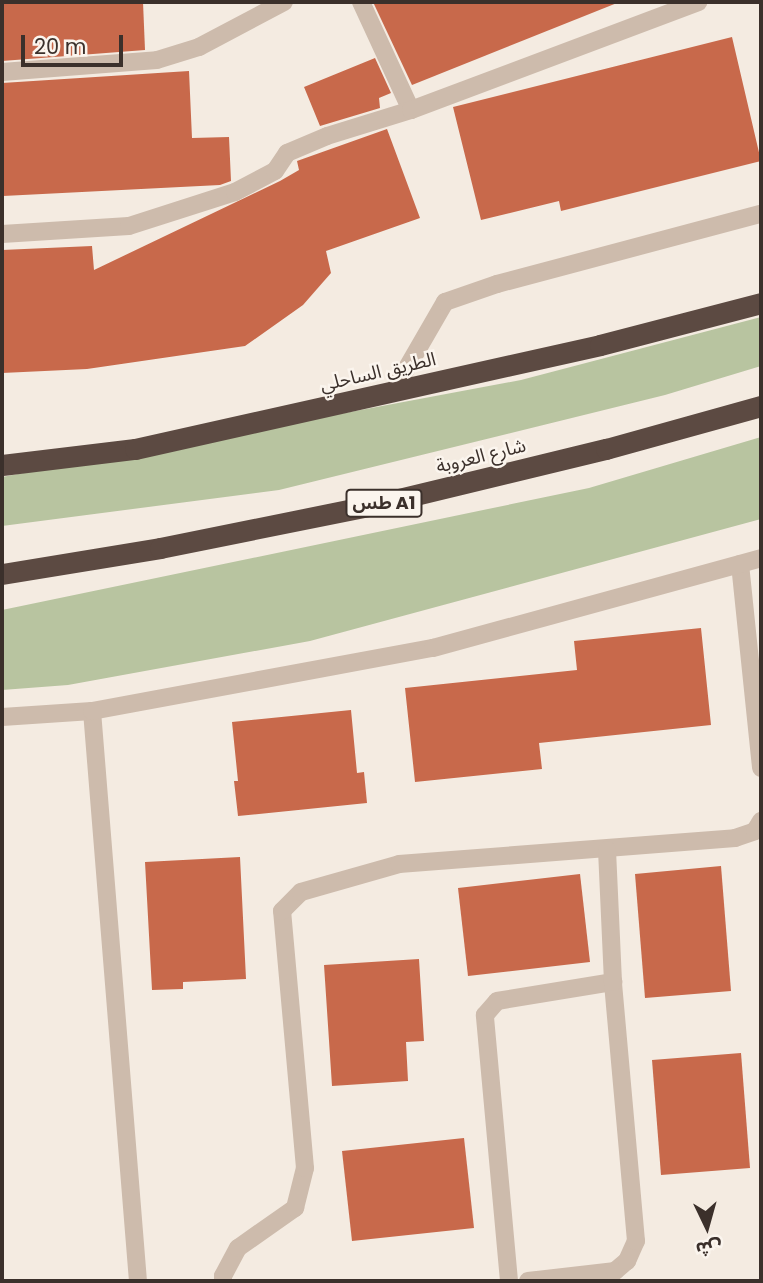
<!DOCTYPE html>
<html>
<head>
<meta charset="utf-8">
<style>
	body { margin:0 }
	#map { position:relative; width:763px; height:1283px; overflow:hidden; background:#f4ebe1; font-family:Poppins,"Noto Sans Arabic",sans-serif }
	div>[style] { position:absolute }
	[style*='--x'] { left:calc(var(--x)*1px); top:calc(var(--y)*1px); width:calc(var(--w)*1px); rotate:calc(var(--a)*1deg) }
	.green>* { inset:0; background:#b8c4a0 }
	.building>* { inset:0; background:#c8694b }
	.street>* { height:18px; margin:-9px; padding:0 9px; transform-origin:9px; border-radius:9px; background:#cdbbac }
	.highway>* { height:21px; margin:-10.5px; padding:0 10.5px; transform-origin:10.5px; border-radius:10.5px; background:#5c4a42 }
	span { translate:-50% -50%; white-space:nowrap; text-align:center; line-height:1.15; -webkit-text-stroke:5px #fbf5ee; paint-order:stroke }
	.shield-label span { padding:2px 5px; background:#fbf5ee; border:2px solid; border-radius:5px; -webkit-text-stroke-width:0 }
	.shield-label { font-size:18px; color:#3b302b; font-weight:700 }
	.street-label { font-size:19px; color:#3b302b }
	.frame { position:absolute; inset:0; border:4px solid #3b302b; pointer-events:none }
	.north { position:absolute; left:672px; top:1192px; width:70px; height:70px; -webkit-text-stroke:5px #fbf5ee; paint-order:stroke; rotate:175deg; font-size:19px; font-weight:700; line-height:28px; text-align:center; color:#3b302b }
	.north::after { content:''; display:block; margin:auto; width:24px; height:32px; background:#3b302b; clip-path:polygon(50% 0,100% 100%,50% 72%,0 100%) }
	.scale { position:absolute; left:21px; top:35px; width:102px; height:32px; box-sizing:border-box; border:4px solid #3b302b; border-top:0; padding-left:9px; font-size:21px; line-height:24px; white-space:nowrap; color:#3b302b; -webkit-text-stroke:5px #fbf5ee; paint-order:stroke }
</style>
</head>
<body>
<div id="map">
	<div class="green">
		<i style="clip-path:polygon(761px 317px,761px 366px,665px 395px,279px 490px,2px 526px,2px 477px,521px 380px)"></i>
		<i style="clip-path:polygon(761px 437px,761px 519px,310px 641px,68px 685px,2px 690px,2px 610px,589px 488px)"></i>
	</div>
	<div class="building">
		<i style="clip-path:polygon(2px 2px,143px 2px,145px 50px,2px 61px)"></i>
		<i style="clip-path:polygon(373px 2px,616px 2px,617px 3px,412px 85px)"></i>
		<i style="clip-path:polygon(732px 37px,761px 161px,561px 211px,559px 201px,481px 220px,453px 107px)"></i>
		<i style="clip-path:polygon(375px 58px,391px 93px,379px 98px,380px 108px,320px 126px,304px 87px)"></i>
		<i style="clip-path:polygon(189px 71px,192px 138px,229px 137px,231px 181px,220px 185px,3px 196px,2px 83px)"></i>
		<i style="clip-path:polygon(387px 129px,420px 218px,326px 251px,331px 273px,303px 305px,245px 346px,87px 369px,2px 373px,2px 250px,92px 246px,94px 270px,280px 181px,299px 170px,297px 161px)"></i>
		<i style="clip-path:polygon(701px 628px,711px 725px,539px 743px,542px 769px,415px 782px,405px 688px,577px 670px,574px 641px)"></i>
		<i style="clip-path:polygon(351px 710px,357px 773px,364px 772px,367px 803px,238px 816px,234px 781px,238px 781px,232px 722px)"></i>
		<i style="clip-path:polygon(240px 857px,246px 979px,183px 982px,183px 989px,152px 990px,145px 862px)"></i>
		<i style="clip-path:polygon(721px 866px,731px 991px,645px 998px,635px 874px)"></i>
		<i style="clip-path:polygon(580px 874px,590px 962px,468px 976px,458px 888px)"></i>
		<i style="clip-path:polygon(419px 959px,424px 1041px,406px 1042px,408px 1081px,332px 1086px,324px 965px)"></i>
		<i style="clip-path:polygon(741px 1053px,750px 1168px,661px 1175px,652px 1060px)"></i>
		<i style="clip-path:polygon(464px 1138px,474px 1228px,352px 1241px,342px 1151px)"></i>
	</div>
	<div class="street">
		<i style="--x:361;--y:2;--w:119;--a:65.2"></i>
		<i style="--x:2;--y:72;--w:155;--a:-4.4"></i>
		<i style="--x:157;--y:60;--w:44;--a:-17.2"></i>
		<i style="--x:199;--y:47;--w:96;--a:-27.9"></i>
		<i style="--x:2;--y:234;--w:127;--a:-3.6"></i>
		<i style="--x:129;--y:226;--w:111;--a:-17.8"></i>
		<i style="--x:235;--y:192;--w:45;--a:-27.7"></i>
		<i style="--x:275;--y:171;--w:22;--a:-56"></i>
		<i style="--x:287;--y:153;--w:43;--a:-23"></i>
		<i style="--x:327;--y:136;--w:88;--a:-17.2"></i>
		<i style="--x:411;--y:110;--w:307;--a:-20.6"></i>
		<i style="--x:393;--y:392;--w:104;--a:-60"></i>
		<i style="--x:445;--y:302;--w:55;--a:-19.1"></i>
		<i style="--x:497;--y:284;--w:273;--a:-14.9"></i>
		<i style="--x:740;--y:564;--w:205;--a:84.1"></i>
		<i style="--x:92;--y:711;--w:572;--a:85.39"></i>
		<i style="--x:2;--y:717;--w:90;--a:-3.8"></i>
		<i style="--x:92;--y:711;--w:347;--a:-10.5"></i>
		<i style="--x:433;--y:648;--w:340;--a:-15.3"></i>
		<i style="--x:223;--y:1281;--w:5;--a:-90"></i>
		<i style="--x:223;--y:1276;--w:32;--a:-62"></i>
		<i style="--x:238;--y:1248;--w:70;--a:-35.1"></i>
		<i style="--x:295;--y:1208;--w:41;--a:-76"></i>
		<i style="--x:305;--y:1168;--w:258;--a:-95.1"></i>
		<i style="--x:282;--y:911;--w:27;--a:-45"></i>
		<i style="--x:301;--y:892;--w:102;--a:-15.9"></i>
		<i style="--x:399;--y:864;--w:337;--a:-4.4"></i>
		<i style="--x:735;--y:838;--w:21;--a:-19"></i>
		<i style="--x:755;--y:831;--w:12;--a:-59"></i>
		<i style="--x:509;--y:1281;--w:267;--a:-95.2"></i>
		<i style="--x:485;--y:1015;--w:18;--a:-49"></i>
		<i style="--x:497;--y:1001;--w:118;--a:-9.3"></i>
		<i style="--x:528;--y:1281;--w:88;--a:-6.6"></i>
		<i style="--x:615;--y:1271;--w:16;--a:-40"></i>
		<i style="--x:627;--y:1261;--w:22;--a:-66"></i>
		<i style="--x:636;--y:1241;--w:260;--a:-95.1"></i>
		<i style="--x:613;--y:982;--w:132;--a:-92.6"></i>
	</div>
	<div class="highway">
		<i style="--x:2;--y:465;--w:134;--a:-6.9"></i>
		<i style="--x:135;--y:449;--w:476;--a:-12.6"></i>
		<i style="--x:600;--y:345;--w:166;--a:-14.6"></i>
		<i style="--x:2;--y:574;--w:160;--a:-9.3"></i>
		<i style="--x:160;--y:548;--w:218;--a:-11.4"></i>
		<i style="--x:374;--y:505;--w:239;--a:-13.6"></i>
		<i style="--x:606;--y:449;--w:161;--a:-15.5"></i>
	</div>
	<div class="shield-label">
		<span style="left:384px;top:503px">طس A1</span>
	</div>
	<div class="street-label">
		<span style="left:378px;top:372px;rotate:-13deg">الطريق الساحلي</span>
		<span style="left:481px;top:456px;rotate:-14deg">شارع العروبة</span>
	</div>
	<div class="frame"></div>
	<div class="north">ش</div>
	<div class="scale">20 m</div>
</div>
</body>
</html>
